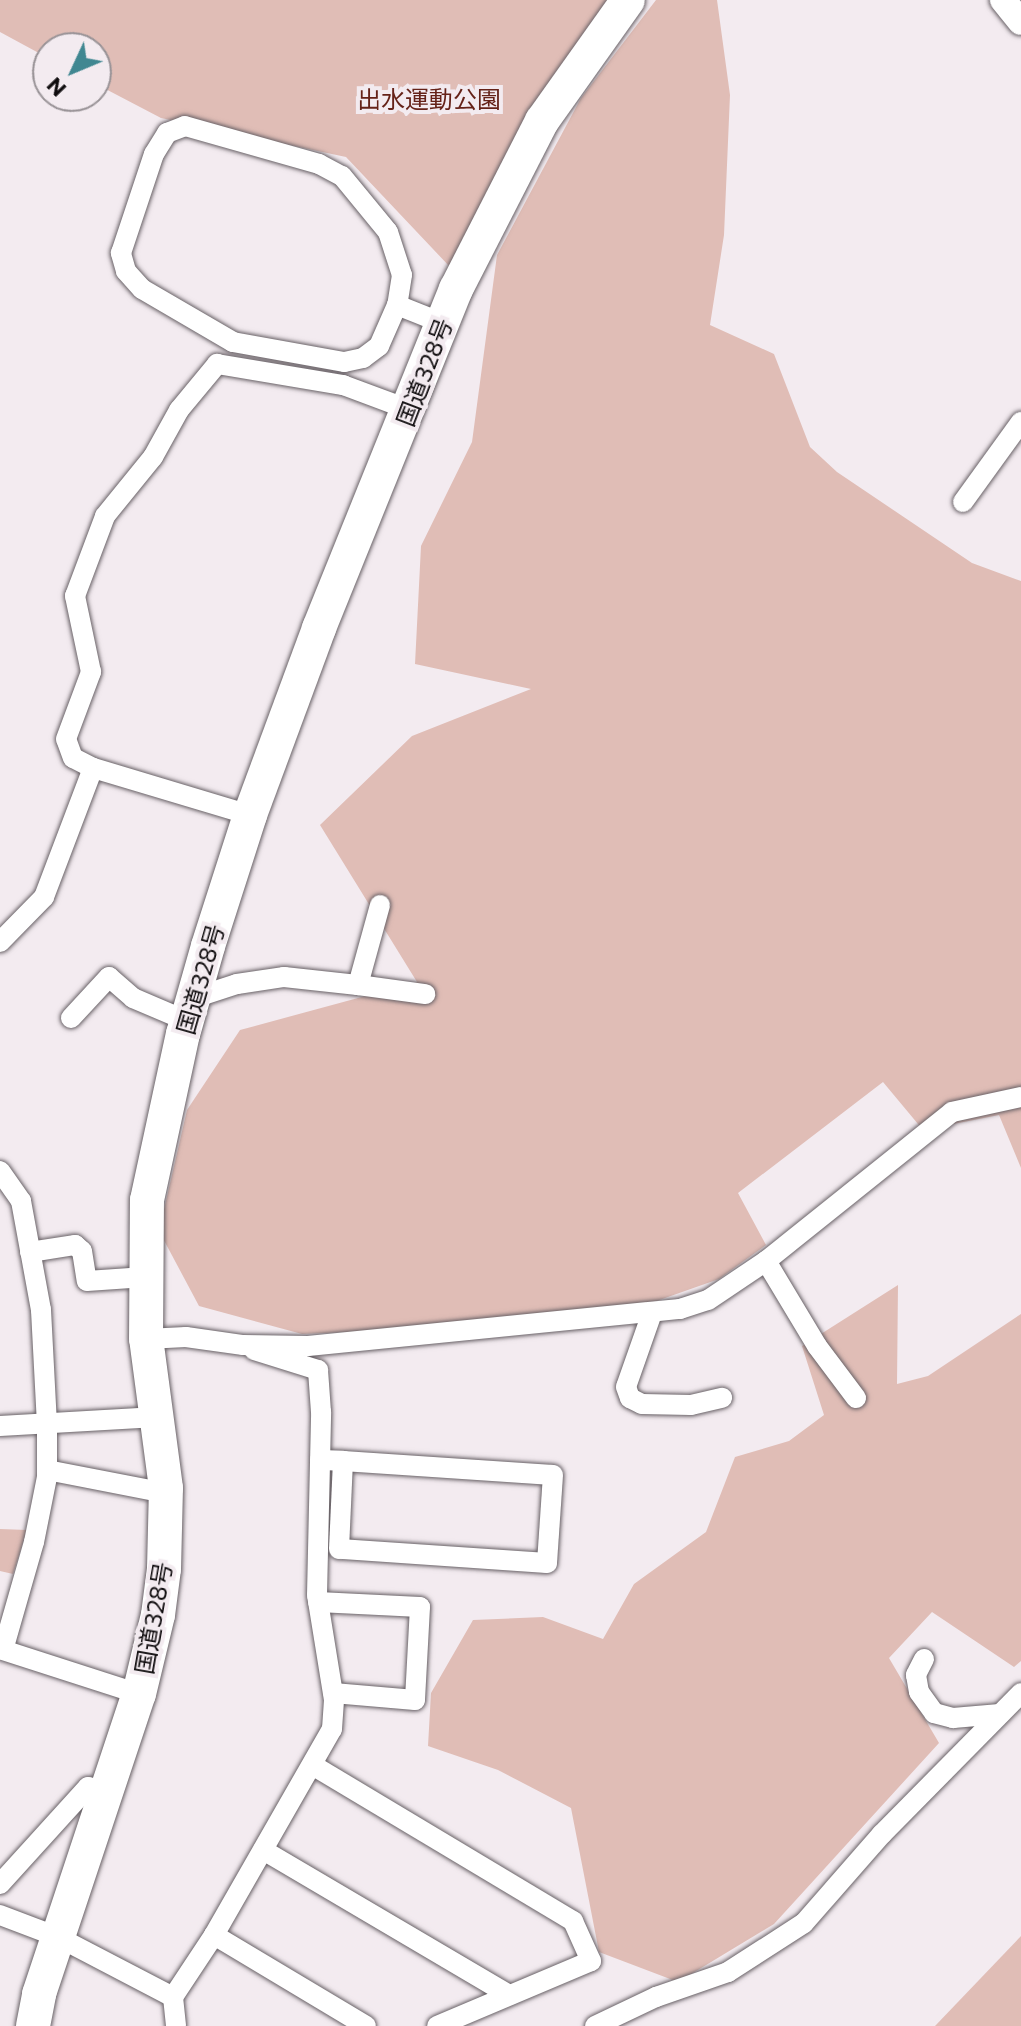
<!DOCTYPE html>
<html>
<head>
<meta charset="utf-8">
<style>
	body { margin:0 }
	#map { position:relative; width:1021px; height:2026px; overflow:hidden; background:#f3ebf0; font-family:Commissioner,"Noto Sans JP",sans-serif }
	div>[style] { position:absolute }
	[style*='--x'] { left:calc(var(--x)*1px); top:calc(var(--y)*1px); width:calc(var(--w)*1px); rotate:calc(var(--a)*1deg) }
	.green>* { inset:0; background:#e0bdb6 }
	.roads { filter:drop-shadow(0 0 2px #686166) drop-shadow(0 0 2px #686166) }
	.minor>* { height:20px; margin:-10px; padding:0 10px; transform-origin:10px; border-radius:10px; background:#fff }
	.tertiary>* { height:26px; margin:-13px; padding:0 13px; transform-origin:13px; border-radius:13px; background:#fff }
	.trunk>* { height:34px; margin:-17px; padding:0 17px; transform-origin:17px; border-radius:17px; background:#fff }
	span { translate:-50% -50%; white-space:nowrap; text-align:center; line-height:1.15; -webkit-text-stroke:8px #f3ebf0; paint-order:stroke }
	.park-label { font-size:24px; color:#652218 }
	.street-label { font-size:24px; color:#0f0c0e }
	.north { position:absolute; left:32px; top:32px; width:80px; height:80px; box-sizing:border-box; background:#f3ebf0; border:2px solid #989296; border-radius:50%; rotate:226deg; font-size:22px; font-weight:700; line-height:32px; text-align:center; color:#0f0c0e }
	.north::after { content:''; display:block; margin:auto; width:28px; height:36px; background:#408791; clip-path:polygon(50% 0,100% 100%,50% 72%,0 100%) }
</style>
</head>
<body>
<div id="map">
	<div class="green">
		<i style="clip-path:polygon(0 0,611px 0,450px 267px,346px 157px,161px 118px,96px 84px,96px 48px,48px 48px,48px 58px,0 32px)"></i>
		<i style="clip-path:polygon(656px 0,717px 0,730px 95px,724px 235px,710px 325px,774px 354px,810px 447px,837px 472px,972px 563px,1021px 581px,1021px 1168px,999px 1115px,923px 1130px,883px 1082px,738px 1193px,766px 1245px,719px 1279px,614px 1316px,486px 1326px,302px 1334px,199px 1306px,159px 1231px,187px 1110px,240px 1030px,417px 982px,320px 825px,412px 736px,531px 689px,415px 664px,421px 546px,472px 442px,497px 255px,581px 98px)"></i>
		<i style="clip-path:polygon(898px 1285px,897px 1384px,928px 1376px,1021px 1314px,1021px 1661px,1014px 1667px,932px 1612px,889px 1658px,939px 1743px,774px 1924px,678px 1982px,599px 1952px,571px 1808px,498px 1770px,428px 1746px,431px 1693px,473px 1620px,543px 1617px,603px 1639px,634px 1584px,706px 1532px,735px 1457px,789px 1441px,824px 1415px,802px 1346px)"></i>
		<i style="clip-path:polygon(0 1529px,27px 1530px,13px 1574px,0 1571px)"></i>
		<i style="clip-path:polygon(1021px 1936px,1021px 2026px,935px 2026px)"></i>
	</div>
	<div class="roads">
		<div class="minor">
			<i style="--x:397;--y:305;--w:45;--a:113.7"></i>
			<i style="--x:379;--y:346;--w:20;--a:143"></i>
			<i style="--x:363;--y:358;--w:19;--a:168"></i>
			<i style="--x:344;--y:362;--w:113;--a:-169.8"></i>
			<i style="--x:233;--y:342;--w:105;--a:-149.8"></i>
			<i style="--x:142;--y:289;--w:24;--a:-132"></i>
			<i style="--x:126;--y:271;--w:19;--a:-106"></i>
			<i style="--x:121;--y:253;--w:104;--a:-71.6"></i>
			<i style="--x:154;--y:154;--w:25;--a:-58"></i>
			<i style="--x:167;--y:133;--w:19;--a:-21"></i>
			<i style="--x:185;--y:126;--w:139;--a:15.8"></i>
			<i style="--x:319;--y:164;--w:26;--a:28"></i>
			<i style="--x:342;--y:176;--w:72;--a:50.6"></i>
			<i style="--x:388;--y:232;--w:45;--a:72"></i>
			<i style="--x:402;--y:275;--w:30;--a:99"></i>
			<i style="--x:397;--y:305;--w:48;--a:21.8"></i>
			<i style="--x:963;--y:502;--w:99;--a:-54.1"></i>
			<i style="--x:250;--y:815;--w:164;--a:-163.3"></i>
			<i style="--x:93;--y:768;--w:22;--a:-153"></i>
			<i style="--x:73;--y:758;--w:20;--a:-110"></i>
			<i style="--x:66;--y:739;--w:72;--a:-69.5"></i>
			<i style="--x:91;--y:672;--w:78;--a:-101.9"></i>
			<i style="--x:75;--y:596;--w:85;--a:-69.4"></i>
			<i style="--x:105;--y:516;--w:76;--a:-50.9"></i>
			<i style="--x:153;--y:457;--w:54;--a:-61"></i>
			<i style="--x:179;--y:410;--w:60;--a:-50.4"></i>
			<i style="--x:217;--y:364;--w:128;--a:9.5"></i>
			<i style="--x:343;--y:385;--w:72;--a:20.5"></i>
			<i style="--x:0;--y:942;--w:63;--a:-45.6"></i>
			<i style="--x:44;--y:897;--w:138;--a:-69.2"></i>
			<i style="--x:358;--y:985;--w:68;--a:7.7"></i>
			<i style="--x:194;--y:998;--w:45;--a:-18"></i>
			<i style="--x:237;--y:984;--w:48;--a:-8.5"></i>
			<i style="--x:284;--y:977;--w:74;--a:6.2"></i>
			<i style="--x:358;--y:985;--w:83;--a:-74.6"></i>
			<i style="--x:71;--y:1018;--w:56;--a:-47.2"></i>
			<i style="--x:109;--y:977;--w:32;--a:41"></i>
			<i style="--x:133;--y:998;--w:59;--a:23.1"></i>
			<i style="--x:0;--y:1171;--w:37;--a:55"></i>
			<i style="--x:21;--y:1201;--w:111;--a:79.6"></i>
			<i style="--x:41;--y:1310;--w:114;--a:87"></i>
			<i style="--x:47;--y:1424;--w:53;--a:90"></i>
			<i style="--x:47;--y:1477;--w:66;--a:101.3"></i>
			<i style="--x:34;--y:1542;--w:112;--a:106"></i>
			<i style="--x:3;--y:1650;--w:143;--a:17.9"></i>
			<i style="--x:30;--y:1252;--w:46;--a:-8.8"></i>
			<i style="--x:75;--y:1245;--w:9;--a:41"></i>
			<i style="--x:82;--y:1251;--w:30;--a:81"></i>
			<i style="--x:87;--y:1281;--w:58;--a:-3.9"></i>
			<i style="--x:766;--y:1261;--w:99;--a:59"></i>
			<i style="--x:817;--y:1346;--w:65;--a:53.1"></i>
			<i style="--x:652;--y:1313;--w:78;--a:109.4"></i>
			<i style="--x:626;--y:1387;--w:12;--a:70"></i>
			<i style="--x:630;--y:1398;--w:13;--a:27"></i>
			<i style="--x:642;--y:1404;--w:49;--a:1.2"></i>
			<i style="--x:691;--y:1405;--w:32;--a:-13"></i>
			<i style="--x:146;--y:1339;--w:40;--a:-2.9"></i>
			<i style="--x:186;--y:1337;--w:58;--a:8"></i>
			<i style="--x:243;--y:1345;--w:65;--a:0.9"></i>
			<i style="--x:308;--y:1346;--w:374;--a:-5.7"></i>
			<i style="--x:680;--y:1309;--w:29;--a:-18"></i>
			<i style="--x:708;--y:1300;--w:70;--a:-33.9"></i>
			<i style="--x:766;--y:1261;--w:238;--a:-38.7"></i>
			<i style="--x:952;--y:1112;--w:71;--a:-12.3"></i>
			<i style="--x:0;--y:1426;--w:157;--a:-3.3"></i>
			<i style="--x:320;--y:1460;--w:23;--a:2"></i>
			<i style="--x:343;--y:1461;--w:210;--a:3.8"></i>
			<i style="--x:553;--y:1475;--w:88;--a:93.9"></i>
			<i style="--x:547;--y:1563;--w:208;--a:-176.1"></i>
			<i style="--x:339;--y:1549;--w:88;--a:-87.4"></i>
			<i style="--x:47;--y:1470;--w:120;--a:11"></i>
			<i style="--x:318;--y:1602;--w:102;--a:2.8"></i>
			<i style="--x:420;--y:1607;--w:93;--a:93.1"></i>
			<i style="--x:415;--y:1700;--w:82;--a:-175.1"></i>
			<i style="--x:924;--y:1659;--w:18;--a:117"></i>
			<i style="--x:916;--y:1675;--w:17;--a:80"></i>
			<i style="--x:919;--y:1692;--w:26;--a:54"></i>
			<i style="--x:934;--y:1713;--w:20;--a:15"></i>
			<i style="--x:953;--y:1718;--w:47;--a:-4.9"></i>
			<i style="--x:314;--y:1766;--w:302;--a:30.9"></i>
			<i style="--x:573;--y:1921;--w:44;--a:65.8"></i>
			<i style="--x:591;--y:1961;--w:167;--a:157.1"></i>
			<i style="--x:263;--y:1850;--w:286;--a:30.5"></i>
			<i style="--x:0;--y:1884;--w:131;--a:-47.8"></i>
			<i style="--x:88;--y:1787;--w:18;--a:13"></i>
			<i style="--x:0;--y:1915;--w:62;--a:20.8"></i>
			<i style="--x:58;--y:1937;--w:130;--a:27.6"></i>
			<i style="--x:173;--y:1997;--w:74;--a:-56.5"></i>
			<i style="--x:214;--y:1935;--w:237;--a:-60.2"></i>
			<i style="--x:332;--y:1729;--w:29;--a:-86"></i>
			<i style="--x:334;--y:1700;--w:106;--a:-99.2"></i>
			<i style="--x:317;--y:1595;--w:183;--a:-88.7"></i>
			<i style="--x:321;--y:1412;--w:42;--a:-94.1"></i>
			<i style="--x:318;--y:1370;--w:67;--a:-162.6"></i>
			<i style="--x:214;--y:1935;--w:177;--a:30.9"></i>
			<i style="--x:173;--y:1997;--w:29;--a:84"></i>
			<i style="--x:595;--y:2026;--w:68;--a:-25.4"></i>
			<i style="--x:656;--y:1997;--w:76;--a:-19.1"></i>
			<i style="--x:728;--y:1972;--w:90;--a:-32.8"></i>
			<i style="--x:804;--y:1923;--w:118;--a:-48.8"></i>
			<i style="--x:882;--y:1834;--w:198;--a:-45.4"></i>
		</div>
		<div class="tertiary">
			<i style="--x:1003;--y:0;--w:28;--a:51"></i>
		</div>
		<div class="trunk">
			<i style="--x:33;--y:2026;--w:33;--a:-79"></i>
			<i style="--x:39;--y:1994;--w:316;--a:-71.6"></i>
			<i style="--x:139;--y:1694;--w:81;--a:-76.5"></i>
			<i style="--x:158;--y:1615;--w:46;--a:-82.6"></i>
			<i style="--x:164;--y:1569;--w:81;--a:-88.6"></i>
			<i style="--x:166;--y:1488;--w:150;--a:-97.6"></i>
			<i style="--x:146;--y:1339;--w:139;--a:-89.6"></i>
			<i style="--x:147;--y:1200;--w:170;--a:-77.8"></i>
			<i style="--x:183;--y:1034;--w:91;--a:-74.1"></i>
			<i style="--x:208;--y:946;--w:138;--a:-72.2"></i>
			<i style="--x:250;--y:815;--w:199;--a:-69.7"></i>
			<i style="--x:319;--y:628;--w:366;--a:-68"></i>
			<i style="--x:456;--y:289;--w:189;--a:-62.9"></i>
			<i style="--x:542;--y:121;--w:148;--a:-54.6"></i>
		</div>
	</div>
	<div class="park-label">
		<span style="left:429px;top:99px">出水運動公園</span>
	</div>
	<div class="street-label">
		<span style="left:424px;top:372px;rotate:-69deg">国道328号</span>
		<span style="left:200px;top:979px;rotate:-74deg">国道328号</span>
		<span style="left:153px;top:1618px;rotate:-80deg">国道328号</span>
	</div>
	<div class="north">N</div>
</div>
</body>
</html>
